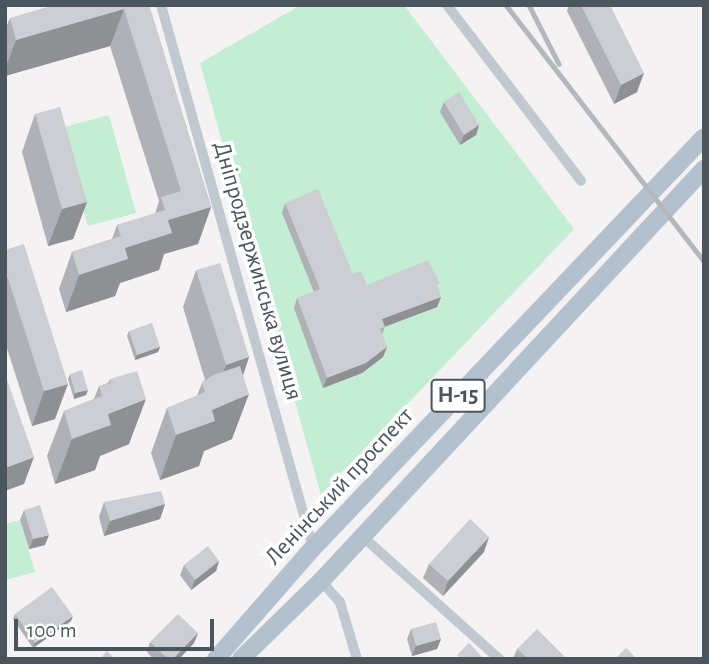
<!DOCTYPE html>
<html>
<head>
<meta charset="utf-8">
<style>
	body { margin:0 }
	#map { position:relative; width:709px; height:664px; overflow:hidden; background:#f4f2f2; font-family:"Alegreya Sans",sans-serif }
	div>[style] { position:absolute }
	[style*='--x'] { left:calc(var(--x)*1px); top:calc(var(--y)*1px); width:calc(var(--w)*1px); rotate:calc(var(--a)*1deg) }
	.green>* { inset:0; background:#c3eed3 }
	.street>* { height:10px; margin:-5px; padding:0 5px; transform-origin:5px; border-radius:5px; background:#c0c9cf }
	.primary>* { height:18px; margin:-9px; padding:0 9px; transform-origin:9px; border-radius:9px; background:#b3c1ce }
	.rail>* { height:4.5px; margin:-2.25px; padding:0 2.25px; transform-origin:2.25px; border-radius:2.25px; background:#b4b7bb }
	.wall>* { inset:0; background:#afb1b6 }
	.shaded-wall>* { inset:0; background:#8f9094 }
	.building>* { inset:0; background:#ccced4 }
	span { translate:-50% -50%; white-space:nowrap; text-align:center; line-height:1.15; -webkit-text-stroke:7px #fff; paint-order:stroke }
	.shield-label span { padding:2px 5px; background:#fff; border:2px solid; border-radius:5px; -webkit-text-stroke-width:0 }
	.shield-label { font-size:23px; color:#4a555e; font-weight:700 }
	.street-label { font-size:24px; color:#4a555e }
	.frame { position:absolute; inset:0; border:7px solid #4a555e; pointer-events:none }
	.scale { position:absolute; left:14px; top:619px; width:200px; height:32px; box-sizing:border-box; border:4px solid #4a555e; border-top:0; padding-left:9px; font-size:21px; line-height:24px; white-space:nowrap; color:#4a555e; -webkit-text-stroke:5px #fff; paint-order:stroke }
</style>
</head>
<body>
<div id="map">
	<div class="green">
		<i style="clip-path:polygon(301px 5px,404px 5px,574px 229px,321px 495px,200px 63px)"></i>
		<i style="clip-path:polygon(109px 115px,136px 213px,88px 226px,60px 128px)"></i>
		<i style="clip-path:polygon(20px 520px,35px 572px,5px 580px,5px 524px)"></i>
	</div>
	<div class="street">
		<i style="--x:161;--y:5;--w:564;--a:74.36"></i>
		<i style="--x:447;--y:5;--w:221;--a:52.7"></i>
		<i style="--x:361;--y:535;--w:186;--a:41.9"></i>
		<i style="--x:321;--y:581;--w:28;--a:48"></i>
		<i style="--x:340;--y:602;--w:59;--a:73.4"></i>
	</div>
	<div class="primary">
		<i style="--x:216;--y:659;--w:147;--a:-48.9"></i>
		<i style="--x:313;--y:548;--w:567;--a:-46.43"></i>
		<i style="--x:241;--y:659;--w:112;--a:-44.3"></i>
		<i style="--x:321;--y:581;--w:563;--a:-47.09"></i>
	</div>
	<div class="rail">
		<i style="--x:506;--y:5;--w:324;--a:52.3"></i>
		<i style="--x:529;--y:5;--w:66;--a:63"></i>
	</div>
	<div class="wall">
		<i style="clip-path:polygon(149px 5px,211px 207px,198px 244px,164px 254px,159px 270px,120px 283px,115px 296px,66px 312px,59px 289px,72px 252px,112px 239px,117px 225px,155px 214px,159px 201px,110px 46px,5px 76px,5px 30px,10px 18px)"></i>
		<i style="clip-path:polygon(569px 5px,610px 5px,637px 92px,614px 104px,567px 11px)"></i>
		<i style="clip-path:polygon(444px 102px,479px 125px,476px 135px,460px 145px,440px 112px)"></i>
		<i style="clip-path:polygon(35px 114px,87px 202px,73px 239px,48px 246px,22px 152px)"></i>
		<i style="clip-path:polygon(285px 203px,353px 274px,367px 285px,438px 290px,441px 297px,437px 307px,385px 326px,382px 335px,387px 347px,383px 357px,362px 373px,323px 388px,294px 308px,297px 298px,314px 292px,282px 213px)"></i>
		<i style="clip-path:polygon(5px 250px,55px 419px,32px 426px,5px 342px)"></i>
		<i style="clip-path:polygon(196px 270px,249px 357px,243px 376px,232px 439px,204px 451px,199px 466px,160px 480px,151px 453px,167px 408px,197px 396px,202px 383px,205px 380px,183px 307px)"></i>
		<i style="clip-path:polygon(129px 331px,160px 347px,158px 352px,135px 360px,127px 336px)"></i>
		<i style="clip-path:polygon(70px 374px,86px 395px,74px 399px,68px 379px)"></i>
		<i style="clip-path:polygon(110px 379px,129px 444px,100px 456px,95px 470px,55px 484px,47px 456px,64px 411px,94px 399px,99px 386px,108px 383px)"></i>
		<i style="clip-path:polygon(104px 502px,165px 504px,160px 519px,104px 536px,99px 517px)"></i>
		<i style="clip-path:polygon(24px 510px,45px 545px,29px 549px,20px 520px)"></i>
		<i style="clip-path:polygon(484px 552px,443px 596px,423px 578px,429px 564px)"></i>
		<i style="clip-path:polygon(219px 561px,216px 571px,191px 590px,180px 575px,184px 565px)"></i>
		<i style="clip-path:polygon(15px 614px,71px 621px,33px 648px,13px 619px)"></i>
		<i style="clip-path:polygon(411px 629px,441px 639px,437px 649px,412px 656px,407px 639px)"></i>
		<i style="clip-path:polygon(198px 633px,194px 643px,179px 659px,153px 659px,147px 652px,150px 642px)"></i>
		<i style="clip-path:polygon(517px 649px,567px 659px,513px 659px)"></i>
	</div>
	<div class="shaded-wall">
		<i style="clip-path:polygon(124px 9px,110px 46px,5px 76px,5px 69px,16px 40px)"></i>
		<i style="clip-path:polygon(644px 73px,637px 92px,614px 104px,621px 85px)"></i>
		<i style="clip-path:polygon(479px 125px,476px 135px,460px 145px,464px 135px)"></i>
		<i style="clip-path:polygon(87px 202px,73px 239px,48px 246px,62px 209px)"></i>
		<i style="clip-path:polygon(211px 207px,198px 244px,164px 254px,159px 270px,120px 283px,115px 296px,66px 312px,79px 275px,125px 248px,168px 220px)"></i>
		<i style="clip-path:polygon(441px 297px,437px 307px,379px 329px,382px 319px)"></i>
		<i style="clip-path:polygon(160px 347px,158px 352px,135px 360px,137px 355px)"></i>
		<i style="clip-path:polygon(387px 347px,383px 357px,362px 373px,323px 388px,327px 378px)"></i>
		<i style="clip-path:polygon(249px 357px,236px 395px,212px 402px,226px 365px)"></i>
		<i style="clip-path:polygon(68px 384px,55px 419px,32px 426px,44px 391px)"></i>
		<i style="clip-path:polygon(88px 390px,86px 395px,74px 399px,75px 393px)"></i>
		<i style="clip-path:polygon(249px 394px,232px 439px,204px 451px,199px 466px,160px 480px,176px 435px,212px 410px)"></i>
		<i style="clip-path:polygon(146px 399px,129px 444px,100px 456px,95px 470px,55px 484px,72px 439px,108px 414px)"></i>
		<i style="clip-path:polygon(34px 457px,24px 484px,5px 491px,5px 468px)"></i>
		<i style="clip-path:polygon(165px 504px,160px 519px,104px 536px,110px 521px)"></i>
		<i style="clip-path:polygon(49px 535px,45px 545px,29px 549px,33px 539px)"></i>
		<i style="clip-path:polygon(489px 537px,484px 552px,443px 596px,448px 581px)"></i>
		<i style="clip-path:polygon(219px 561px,216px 571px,191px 590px,195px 580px)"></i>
		<i style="clip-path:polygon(73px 616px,71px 621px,33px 648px,35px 643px)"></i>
		<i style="clip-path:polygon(198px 633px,194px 643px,179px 659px,173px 659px)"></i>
		<i style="clip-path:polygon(441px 639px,437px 649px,412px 656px,416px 646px)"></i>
	</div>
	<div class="building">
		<i style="clip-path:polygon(54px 5px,149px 5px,211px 207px,168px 220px,172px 233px,125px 248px,128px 259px,79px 275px,72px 252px,121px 236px,117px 225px,165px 210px,161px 197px,181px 191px,124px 9px,16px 40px,10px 18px)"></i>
		<i style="clip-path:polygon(581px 5px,610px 5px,644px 73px,621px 85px)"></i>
		<i style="clip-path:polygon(459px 92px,479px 125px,464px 135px,444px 102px)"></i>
		<i style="clip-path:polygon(60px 107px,87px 202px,62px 209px,35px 114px)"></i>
		<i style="clip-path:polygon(318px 189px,353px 274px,361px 271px,367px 285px,428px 260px,440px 283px,437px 286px,441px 297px,382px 319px,385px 327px,380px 329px,387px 347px,366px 363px,327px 378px,297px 298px,320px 289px,285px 203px)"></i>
		<i style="clip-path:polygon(24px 244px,68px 384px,44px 391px,8px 278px,5px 279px,5px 250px)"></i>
		<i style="clip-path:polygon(220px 263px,249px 357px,226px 365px,196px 270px)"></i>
		<i style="clip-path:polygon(152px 323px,160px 347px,137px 355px,129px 331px)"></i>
		<i style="clip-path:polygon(240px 366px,249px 394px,212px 410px,215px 421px,176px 435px,167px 408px,205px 392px,202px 383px,213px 375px)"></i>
		<i style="clip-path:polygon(82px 370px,88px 390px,75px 393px,70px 374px)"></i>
		<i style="clip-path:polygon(137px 371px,146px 399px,108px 414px,111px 425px,72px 439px,64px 411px,102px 396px,99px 386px,111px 383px,110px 379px)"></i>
		<i style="clip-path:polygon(5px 374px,34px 457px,5px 468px)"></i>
		<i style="clip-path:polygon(161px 491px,165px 504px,110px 521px,104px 502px)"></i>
		<i style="clip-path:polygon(40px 505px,49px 535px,33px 539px,24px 510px)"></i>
		<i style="clip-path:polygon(470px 519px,489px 537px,448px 581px,429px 564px)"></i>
		<i style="clip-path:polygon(208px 546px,219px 561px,195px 580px,184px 565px)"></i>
		<i style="clip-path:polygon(52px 587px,73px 616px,35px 643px,15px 614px)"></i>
		<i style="clip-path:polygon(178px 614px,198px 633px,173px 659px,168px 659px,150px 642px)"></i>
		<i style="clip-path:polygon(436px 622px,441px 639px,416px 646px,411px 629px)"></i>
		<i style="clip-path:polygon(537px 629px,567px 659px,528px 659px,517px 649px)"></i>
		<i style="clip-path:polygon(469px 643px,483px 658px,483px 659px,461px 659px,457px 655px)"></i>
		<i style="clip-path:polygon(626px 648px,637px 659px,615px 659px)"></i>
		<i style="clip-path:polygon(107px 651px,115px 659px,100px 659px)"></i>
	</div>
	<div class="shield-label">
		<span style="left:458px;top:396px">Н-15</span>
	</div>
	<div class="street-label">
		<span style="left:257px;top:271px;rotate:74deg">Дніпродзержинська вулиця</span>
		<span style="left:340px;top:487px;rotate:-47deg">Ленінський проспект</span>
	</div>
	<div class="frame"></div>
	<div class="scale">100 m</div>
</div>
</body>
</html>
